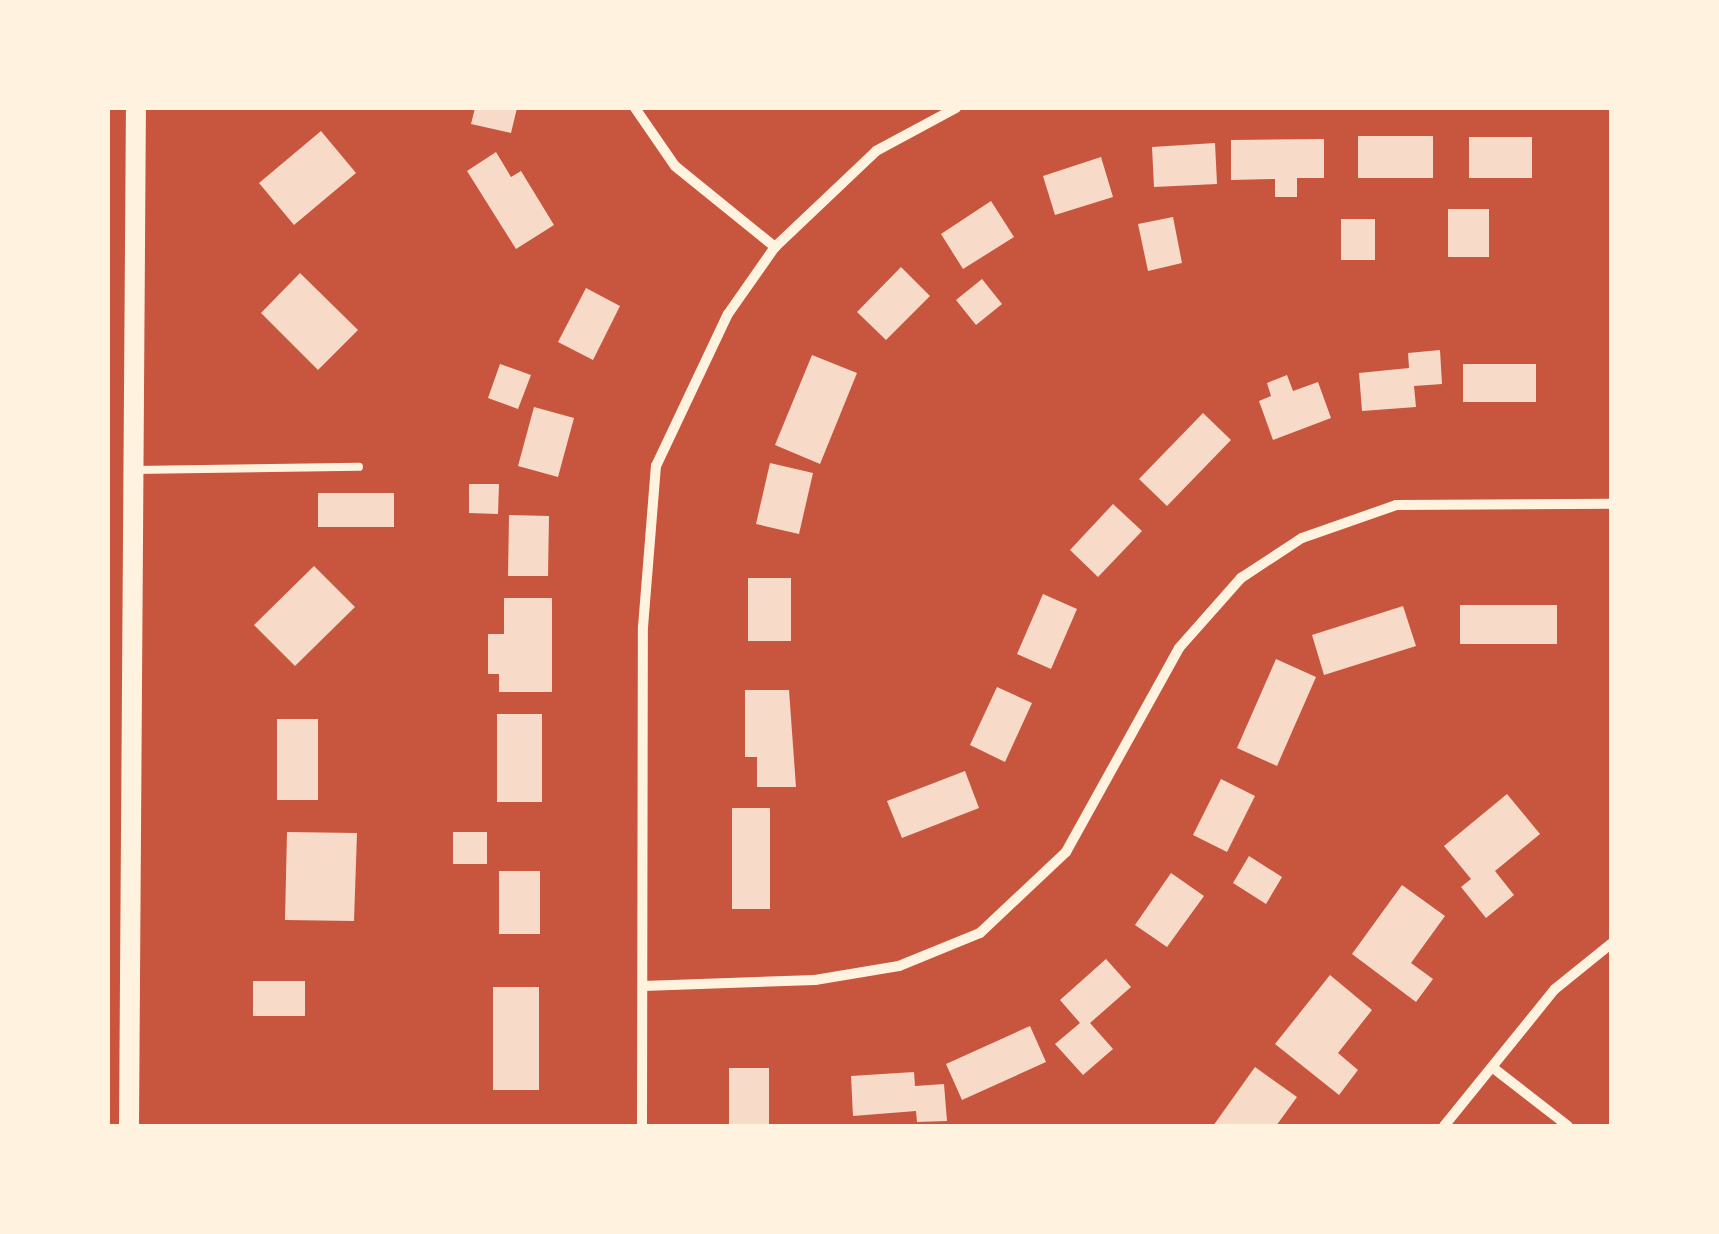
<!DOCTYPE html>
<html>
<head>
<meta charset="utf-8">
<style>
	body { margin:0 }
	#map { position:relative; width:1719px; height:1234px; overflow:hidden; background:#c8553d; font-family:Rubik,sans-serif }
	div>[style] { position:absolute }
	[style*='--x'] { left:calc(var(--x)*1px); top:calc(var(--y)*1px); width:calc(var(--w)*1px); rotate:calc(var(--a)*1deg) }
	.building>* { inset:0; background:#f7dbc8 }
	.service>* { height:8px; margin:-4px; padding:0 4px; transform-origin:4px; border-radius:4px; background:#fff3e0 }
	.minor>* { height:10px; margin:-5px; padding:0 5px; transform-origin:5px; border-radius:5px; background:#fff3e0 }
	.secondary>* { height:20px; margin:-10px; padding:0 10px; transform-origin:10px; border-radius:10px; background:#fff3e0 }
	span { translate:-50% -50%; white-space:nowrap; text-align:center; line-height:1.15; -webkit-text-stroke:10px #fff3e0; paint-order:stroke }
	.frame { position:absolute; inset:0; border:110px solid #fff3e0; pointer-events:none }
</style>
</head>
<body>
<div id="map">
	<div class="building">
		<i style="clip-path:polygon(475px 108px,517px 108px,511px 133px,471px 124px)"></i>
		<i style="clip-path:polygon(321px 131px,356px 173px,294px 225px,259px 183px)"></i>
		<i style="clip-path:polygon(1358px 136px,1433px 136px,1433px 178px,1358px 178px)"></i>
		<i style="clip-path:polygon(1469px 137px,1532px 137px,1532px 178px,1469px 178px)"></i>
		<i style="clip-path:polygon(1324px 139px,1324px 178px,1297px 178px,1297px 197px,1275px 197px,1275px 179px,1231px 180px,1231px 140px)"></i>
		<i style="clip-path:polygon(1215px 143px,1217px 184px,1154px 187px,1152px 147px)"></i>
		<i style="clip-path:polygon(496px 152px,511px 177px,521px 171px,554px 225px,516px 249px,467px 171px)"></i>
		<i style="clip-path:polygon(1101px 157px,1113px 197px,1055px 215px,1043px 176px)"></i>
		<i style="clip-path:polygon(991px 201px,1014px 237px,963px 269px,941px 234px)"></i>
		<i style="clip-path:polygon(1448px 209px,1489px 209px,1489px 257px,1448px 257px)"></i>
		<i style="clip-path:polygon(1173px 217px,1182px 263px,1148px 271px,1138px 224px)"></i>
		<i style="clip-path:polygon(1341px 219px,1375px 219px,1375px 260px,1341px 260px)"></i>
		<i style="clip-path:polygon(901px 267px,930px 296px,886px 340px,857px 312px)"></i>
		<i style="clip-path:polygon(300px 273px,358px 330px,318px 370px,261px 313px)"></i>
		<i style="clip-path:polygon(982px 279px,1002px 304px,976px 325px,956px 300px)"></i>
		<i style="clip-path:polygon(586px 288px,620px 306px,593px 360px,558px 342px)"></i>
		<i style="clip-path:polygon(1440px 350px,1442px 384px,1414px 386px,1416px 407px,1362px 411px,1359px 373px,1409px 368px,1408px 353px)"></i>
		<i style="clip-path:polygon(812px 355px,857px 373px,820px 464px,775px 445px)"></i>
		<i style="clip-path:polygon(500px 364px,531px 375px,518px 409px,488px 398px)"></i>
		<i style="clip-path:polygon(1463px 364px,1536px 364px,1536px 402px,1463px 402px)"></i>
		<i style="clip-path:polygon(1287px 375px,1293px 391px,1318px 382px,1331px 418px,1273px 440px,1259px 401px,1271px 396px,1267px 383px)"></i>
		<i style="clip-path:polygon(534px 407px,574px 418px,558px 477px,518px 466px)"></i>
		<i style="clip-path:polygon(1203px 413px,1231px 440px,1167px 506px,1139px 479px)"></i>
		<i style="clip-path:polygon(770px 463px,813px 473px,799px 534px,756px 524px)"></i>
		<i style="clip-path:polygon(469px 484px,499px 484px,498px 514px,469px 513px)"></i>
		<i style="clip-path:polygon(318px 493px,394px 493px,394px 527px,318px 527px)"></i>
		<i style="clip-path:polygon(1113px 504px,1142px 531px,1098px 577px,1070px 550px)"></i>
		<i style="clip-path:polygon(509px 515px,549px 516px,548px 576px,508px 576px)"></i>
		<i style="clip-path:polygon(314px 566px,355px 607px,295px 666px,254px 625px)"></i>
		<i style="clip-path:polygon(748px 578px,791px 578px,791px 641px,748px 641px)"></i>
		<i style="clip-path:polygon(1043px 594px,1077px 609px,1051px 669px,1017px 654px)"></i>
		<i style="clip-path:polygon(504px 598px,552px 598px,552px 692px,499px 692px,499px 674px,488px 674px,488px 634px,504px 634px)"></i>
		<i style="clip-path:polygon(1460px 605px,1557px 605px,1557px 644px,1460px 644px)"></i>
		<i style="clip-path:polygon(1403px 606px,1416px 646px,1324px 675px,1312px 635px)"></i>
		<i style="clip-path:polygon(1276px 659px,1316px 677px,1277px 766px,1237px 748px)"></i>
		<i style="clip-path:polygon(997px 687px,1032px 703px,1005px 762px,970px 745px)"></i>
		<i style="clip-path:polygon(745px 690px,789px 690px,796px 787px,757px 787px,757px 757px,745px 757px)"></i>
		<i style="clip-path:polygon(497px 714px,542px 714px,542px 802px,497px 802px)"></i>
		<i style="clip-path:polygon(277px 719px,318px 719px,318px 800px,277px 800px)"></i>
		<i style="clip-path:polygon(965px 771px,979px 808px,902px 838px,887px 801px)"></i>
		<i style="clip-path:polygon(1221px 779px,1255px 796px,1227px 852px,1193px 835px)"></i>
		<i style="clip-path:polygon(1507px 794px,1540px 834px,1495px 871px,1514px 895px,1486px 918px,1461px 887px,1471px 879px,1444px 846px)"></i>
		<i style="clip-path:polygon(732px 808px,770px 808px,770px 909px,732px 909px)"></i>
		<i style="clip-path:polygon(287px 832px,357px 833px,354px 921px,285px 920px)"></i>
		<i style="clip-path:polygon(453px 832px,487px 832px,487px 864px,453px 864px)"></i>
		<i style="clip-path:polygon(1249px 856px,1282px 877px,1266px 904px,1233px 883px)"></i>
		<i style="clip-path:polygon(499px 871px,540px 871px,540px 934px,499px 934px)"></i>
		<i style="clip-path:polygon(1171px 873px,1204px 896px,1167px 947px,1135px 925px)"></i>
		<i style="clip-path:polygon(1402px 885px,1445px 916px,1411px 963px,1433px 979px,1416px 1002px,1352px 954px)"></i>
		<i style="clip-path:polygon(1106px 959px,1131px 987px,1090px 1023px,1113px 1049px,1083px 1075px,1055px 1044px,1080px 1023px,1060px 1000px)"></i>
		<i style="clip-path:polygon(1330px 975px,1372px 1010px,1338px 1053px,1358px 1070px,1339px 1095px,1275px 1044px)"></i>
		<i style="clip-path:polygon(253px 981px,305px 981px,305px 1016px,253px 1016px)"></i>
		<i style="clip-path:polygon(493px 987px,539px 987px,539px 1090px,493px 1090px)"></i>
		<i style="clip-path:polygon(1030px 1026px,1046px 1062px,962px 1100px,946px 1064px)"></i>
		<i style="clip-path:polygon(1255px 1067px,1297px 1097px,1276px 1126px,1213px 1126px)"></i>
		<i style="clip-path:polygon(729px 1068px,769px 1068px,769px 1126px,729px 1126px)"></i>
		<i style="clip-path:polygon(914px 1072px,915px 1086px,944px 1084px,947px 1121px,917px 1122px,916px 1111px,853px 1116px,851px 1076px)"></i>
	</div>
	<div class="service">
		<i style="--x:134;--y:470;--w:225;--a:-0.8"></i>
	</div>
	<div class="minor">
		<i style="--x:635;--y:108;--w:70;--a:55.4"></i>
		<i style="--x:675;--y:166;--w:129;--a:39"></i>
		<i style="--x:643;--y:986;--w:172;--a:-2"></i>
		<i style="--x:815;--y:980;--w:85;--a:-9.5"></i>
		<i style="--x:899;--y:966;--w:87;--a:-22.2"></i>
		<i style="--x:980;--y:933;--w:118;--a:-43.3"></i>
		<i style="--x:1066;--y:852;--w:233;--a:-61"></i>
		<i style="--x:1179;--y:648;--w:94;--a:-48.5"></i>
		<i style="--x:1241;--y:578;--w:73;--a:-33.3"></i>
		<i style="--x:1302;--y:538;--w:100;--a:-19.3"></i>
		<i style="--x:1396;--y:505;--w:216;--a:-0.3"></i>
		<i style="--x:1492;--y:1067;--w:96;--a:37.8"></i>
		<i style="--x:642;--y:1126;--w:499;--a:-89.9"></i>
		<i style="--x:643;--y:627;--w:162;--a:-85.4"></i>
		<i style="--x:656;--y:466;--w:168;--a:-64.7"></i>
		<i style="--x:728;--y:314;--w:82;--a:-55"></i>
		<i style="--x:775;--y:247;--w:139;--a:-43.5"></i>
		<i style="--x:876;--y:151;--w:91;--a:-28.3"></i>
		<i style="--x:1444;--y:1126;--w:176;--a:-51"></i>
		<i style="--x:1555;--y:989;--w:73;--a:-38.9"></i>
	</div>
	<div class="secondary">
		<i style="--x:129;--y:1126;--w:1018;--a:-89.61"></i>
	</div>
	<div class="frame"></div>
</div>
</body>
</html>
